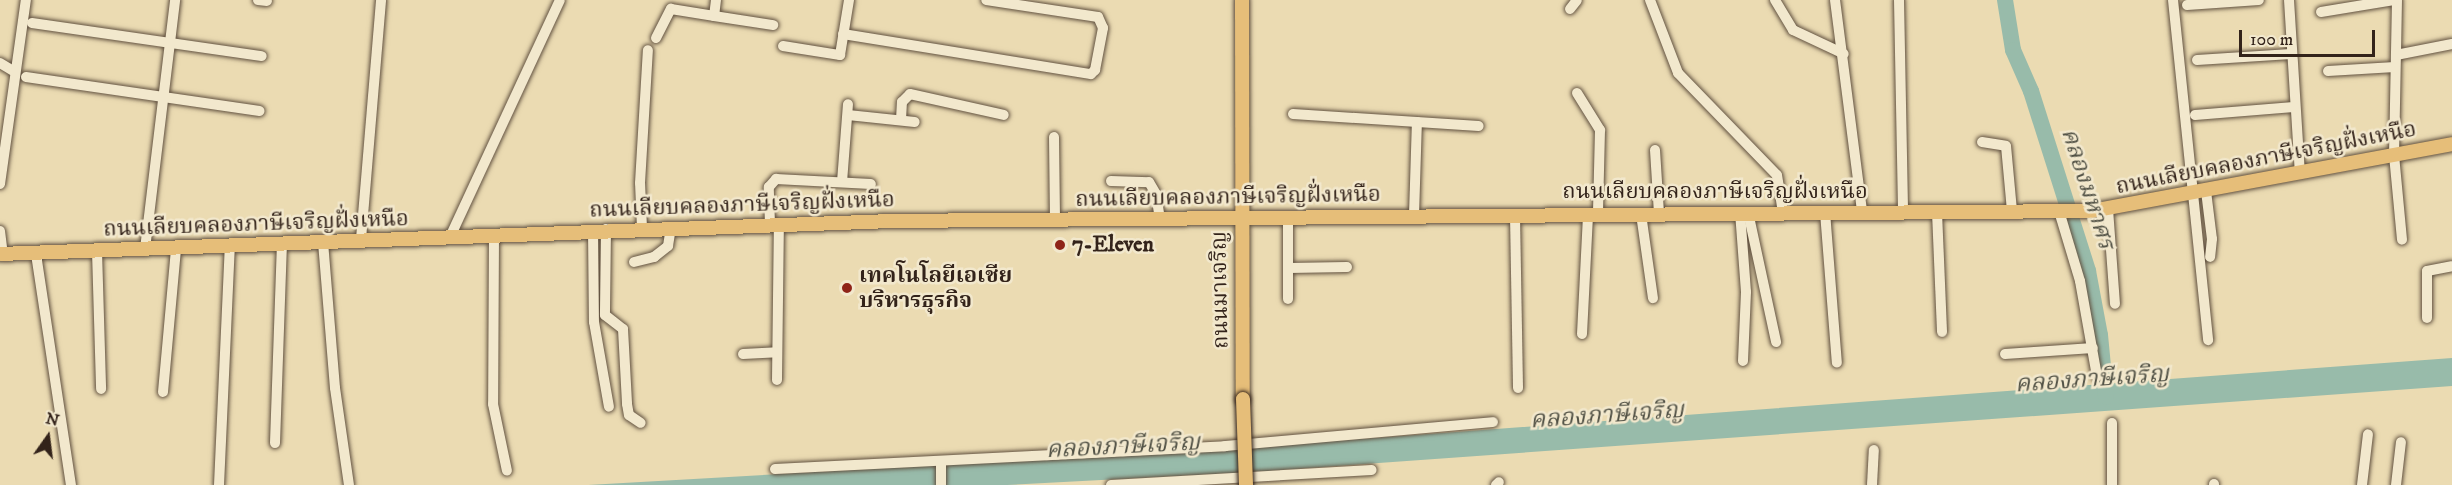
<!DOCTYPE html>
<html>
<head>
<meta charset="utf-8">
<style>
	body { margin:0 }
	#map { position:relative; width:2452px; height:485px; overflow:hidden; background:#ebdbb2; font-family:"IM FELL DW Pica","Noto Serif Thai",serif }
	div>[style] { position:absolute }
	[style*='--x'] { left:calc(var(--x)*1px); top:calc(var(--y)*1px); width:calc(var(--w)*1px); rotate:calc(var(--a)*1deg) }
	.water>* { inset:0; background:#98bbaa }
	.river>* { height:16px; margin:-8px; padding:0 8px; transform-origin:8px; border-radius:8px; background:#98bbaa }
	.roads { filter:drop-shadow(0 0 2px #615140) drop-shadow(0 0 2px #615140) }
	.minor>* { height:10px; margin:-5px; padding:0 5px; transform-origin:5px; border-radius:5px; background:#f2e8cd }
	.major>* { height:14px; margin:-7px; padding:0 7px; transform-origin:7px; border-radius:7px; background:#e6be79 }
	.bridges { filter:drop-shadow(0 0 2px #33231a) drop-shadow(0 0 2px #33231a) }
	.major-bridge>* { height:14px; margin:-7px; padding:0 7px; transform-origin:7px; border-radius:7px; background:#e6be79 }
	.dots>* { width:16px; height:16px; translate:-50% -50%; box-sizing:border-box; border:3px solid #f2e8cd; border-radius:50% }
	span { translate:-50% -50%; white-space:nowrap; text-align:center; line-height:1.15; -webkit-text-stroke:5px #f2e8cd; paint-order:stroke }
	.street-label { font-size:22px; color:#33231a }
	.poi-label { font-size:22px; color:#33231a; font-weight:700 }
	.left { translate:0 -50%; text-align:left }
	.water-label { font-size:24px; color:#515145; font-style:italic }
	.north { position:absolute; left:18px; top:407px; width:60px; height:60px; -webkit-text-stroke:4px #f2e8cd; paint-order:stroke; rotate:14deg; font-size:16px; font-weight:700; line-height:24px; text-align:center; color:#33231a }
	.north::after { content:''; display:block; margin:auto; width:21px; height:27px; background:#33231a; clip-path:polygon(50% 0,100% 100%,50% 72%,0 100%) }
	.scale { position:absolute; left:2239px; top:30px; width:136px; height:27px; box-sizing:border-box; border:3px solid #33231a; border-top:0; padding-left:8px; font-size:18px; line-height:21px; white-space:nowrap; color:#33231a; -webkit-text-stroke:4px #f2e8cd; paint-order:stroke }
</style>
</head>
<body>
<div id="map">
	<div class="water">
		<i style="clip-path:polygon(2452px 358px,2452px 386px,1253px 472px,1007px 485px,588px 485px,1253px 447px)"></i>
	</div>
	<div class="river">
		<i style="--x:2005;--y:0;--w:51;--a:80.9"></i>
		<i style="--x:2013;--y:50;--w:45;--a:66.3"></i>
		<i style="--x:2031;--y:91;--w:189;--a:72.4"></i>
		<i style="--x:2088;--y:271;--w:65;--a:79.4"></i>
		<i style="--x:2100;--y:335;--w:62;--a:84.5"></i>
	</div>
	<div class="roads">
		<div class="minor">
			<i style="--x:258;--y:0;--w:9;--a:6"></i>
			<i style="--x:716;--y:0;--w:16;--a:97"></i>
			<i style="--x:714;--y:16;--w:60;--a:8.7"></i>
			<i style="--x:1650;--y:0;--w:78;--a:69"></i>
			<i style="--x:1678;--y:73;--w:142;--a:45.9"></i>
			<i style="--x:1777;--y:175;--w:37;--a:81"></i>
			<i style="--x:1775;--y:0;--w:35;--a:59"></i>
			<i style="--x:1793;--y:30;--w:56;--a:25.2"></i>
			<i style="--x:1835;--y:0;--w:214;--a:82.7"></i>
			<i style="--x:1899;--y:0;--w:212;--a:88.9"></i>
			<i style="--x:2173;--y:0;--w:342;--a:84.1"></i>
			<i style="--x:2289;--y:0;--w:173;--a:86.4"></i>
			<i style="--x:2397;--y:0;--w:155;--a:91.1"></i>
			<i style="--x:2394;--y:155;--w:85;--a:84.6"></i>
			<i style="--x:2187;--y:5;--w:72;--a:-4"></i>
			<i style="--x:1570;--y:9;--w:11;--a:-52"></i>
			<i style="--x:2321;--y:12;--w:74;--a:-9.3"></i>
			<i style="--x:32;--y:23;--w:232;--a:8.2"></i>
			<i style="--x:843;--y:34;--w:251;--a:9.2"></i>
			<i style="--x:1091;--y:74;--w:6;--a:-45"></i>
			<i style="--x:1095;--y:70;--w:43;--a:-79.2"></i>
			<i style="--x:1103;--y:28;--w:12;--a:-114"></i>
			<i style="--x:1098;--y:17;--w:113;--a:-171.4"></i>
			<i style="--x:656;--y:38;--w:33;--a:-63"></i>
			<i style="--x:671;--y:9;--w:44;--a:9.2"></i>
			<i style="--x:783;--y:46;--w:58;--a:9"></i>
			<i style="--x:840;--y:55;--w:56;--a:-80.7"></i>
			<i style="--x:2396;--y:55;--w:57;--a:-11.1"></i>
			<i style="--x:2197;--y:60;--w:94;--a:-3.7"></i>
			<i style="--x:0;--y:63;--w:17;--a:31"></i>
			<i style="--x:2328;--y:71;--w:67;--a:-3.4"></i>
			<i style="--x:26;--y:77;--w:236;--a:8.3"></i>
			<i style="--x:1577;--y:93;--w:44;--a:58.1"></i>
			<i style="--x:1600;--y:130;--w:84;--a:91.4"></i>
			<i style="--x:1293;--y:114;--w:186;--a:3.7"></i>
			<i style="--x:848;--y:115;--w:67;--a:6"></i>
			<i style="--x:2195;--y:115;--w:99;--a:-4.6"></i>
			<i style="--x:901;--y:120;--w:18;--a:-87"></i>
			<i style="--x:902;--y:102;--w:11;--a:-45"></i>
			<i style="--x:910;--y:94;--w:96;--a:12.6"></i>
			<i style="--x:1054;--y:137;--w:83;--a:89.3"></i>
			<i style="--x:1982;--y:142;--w:24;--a:9"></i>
			<i style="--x:2006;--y:146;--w:65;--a:84.7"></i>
			<i style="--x:1655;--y:150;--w:63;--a:86.4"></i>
			<i style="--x:1111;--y:181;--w:38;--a:2"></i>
			<i style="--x:1149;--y:182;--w:14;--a:60"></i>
			<i style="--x:1156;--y:194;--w:25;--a:81"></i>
			<i style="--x:842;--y:182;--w:78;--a:-85.6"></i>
			<i style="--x:0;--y:184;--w:186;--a:-82"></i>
			<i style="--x:2206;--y:191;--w:48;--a:82.9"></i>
			<i style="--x:2212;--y:239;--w:18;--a:96"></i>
			<i style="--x:2108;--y:209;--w:95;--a:85.8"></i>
			<i style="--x:2059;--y:211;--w:73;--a:73.3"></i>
			<i style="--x:2080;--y:281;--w:97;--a:79.9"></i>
			<i style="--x:1740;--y:212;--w:80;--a:85.7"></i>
			<i style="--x:1746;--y:292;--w:69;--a:92.5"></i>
			<i style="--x:1748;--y:212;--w:133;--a:77.8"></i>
			<i style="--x:1825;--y:212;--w:151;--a:85.5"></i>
			<i style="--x:1937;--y:212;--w:120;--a:87.6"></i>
			<i style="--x:1641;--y:214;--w:85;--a:81.9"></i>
			<i style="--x:1414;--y:215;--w:93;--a:-88.2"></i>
			<i style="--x:1515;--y:215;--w:173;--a:89"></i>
			<i style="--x:1288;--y:218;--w:81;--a:90"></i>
			<i style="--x:770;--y:224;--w:37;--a:-92"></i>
			<i style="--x:769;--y:187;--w:11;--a:-49"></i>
			<i style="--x:776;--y:179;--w:95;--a:3"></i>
			<i style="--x:642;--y:228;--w:45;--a:-92.5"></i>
			<i style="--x:640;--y:183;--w:133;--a:-86.6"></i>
			<i style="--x:606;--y:229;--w:86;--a:90.7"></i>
			<i style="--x:605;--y:315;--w:23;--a:38"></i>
			<i style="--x:623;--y:329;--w:75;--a:86.9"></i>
			<i style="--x:627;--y:404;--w:11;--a:80"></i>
			<i style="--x:629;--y:415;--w:14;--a:34"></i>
			<i style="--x:593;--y:230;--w:92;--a:89.4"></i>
			<i style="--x:594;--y:322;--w:86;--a:80"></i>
			<i style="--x:0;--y:231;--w:23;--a:83"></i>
			<i style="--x:494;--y:235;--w:169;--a:90.3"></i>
			<i style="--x:493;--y:404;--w:68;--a:78.2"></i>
			<i style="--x:450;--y:237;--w:261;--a:-65.1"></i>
			<i style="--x:361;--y:239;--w:240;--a:-85.2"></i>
			<i style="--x:323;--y:242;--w:146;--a:85.3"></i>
			<i style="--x:335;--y:388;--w:98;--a:81.8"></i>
			<i style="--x:145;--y:249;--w:251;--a:-83.1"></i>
			<i style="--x:97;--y:251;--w:138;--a:88.3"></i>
			<i style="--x:36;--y:254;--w:234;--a:81.4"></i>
			<i style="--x:634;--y:262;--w:21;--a:-14"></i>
			<i style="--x:654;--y:257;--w:18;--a:-38"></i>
			<i style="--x:668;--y:246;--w:19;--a:-81"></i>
			<i style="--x:1289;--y:268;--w:58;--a:-1"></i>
			<i style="--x:2427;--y:318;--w:47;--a:-90"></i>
			<i style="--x:2427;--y:271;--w:25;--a:-11"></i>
			<i style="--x:1582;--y:334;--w:120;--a:-87.1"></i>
			<i style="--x:743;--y:354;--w:34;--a:-3"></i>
			<i style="--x:2005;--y:354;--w:88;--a:-3.9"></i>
			<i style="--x:777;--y:380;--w:156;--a:-89.3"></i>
			<i style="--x:163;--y:392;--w:145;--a:-84.8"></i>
			<i style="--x:275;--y:443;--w:198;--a:-88"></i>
			<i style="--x:941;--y:462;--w:23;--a:90"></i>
			<i style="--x:775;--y:469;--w:451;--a:-2.9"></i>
			<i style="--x:1225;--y:446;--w:269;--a:-5.1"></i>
			<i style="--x:219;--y:485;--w:239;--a:-87.4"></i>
			<i style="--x:1111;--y:485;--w:261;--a:-3.3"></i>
			<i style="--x:1496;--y:485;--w:4;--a:-45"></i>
			<i style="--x:1872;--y:485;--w:35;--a:-87"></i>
			<i style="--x:2112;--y:485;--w:62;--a:-90"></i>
			<i style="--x:2214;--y:485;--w:1;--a:-90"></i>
			<i style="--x:2362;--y:485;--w:51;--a:-83.3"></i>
			<i style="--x:2396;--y:485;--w:43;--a:-83.4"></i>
		</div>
		<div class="major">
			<i style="--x:1242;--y:0;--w:399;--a:89.9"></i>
			<i style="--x:0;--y:254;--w:891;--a:-2.12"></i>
			<i style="--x:890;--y:221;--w:1201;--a:-0.48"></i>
			<i style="--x:2091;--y:211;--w:367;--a:-10.5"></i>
		</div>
	</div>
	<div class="bridges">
		<div class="major-bridge">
			<i style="--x:1243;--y:399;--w:86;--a:88"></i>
		</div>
	</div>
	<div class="dots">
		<i style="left:1060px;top:245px;background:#8f2418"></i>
		<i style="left:847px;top:288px;background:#8f2418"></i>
	</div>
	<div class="street-label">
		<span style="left:2266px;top:158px;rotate:-11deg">ถนนเลียบคลองภาษีเจริญฝั่งเหนือ</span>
		<span style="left:1715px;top:192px">ถนนเลียบคลองภาษีเจริญฝั่งเหนือ</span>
		<span style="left:1228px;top:197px;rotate:-1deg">ถนนเลียบคลองภาษีเจริญฝั่งเหนือ</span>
		<span style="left:742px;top:205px;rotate:-2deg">ถนนเลียบคลองภาษีเจริญฝั่งเหนือ</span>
		<span style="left:256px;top:224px;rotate:-2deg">ถนนเลียบคลองภาษีเจริญฝั่งเหนือ</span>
		<span style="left:1220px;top:290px;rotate:-91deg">ถนนมาเจริญ</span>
	</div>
	<div class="poi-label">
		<span class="left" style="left:1072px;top:245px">7-Eleven</span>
		<span class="left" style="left:859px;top:288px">เทคโนโลยีเอเชีย<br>บริหารธุรกิจ</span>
	</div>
	<div class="water-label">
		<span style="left:2087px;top:189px;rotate:72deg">คลองมหาศร</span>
		<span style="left:2092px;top:380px;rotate:-4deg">คลองภาษีเจริญ</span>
		<span style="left:1607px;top:416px;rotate:-4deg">คลองภาษีเจริญ</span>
		<span style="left:1123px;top:447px;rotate:-3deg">คลองภาษีเจริญ</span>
	</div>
	<div class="north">N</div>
	<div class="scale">100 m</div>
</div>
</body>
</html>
